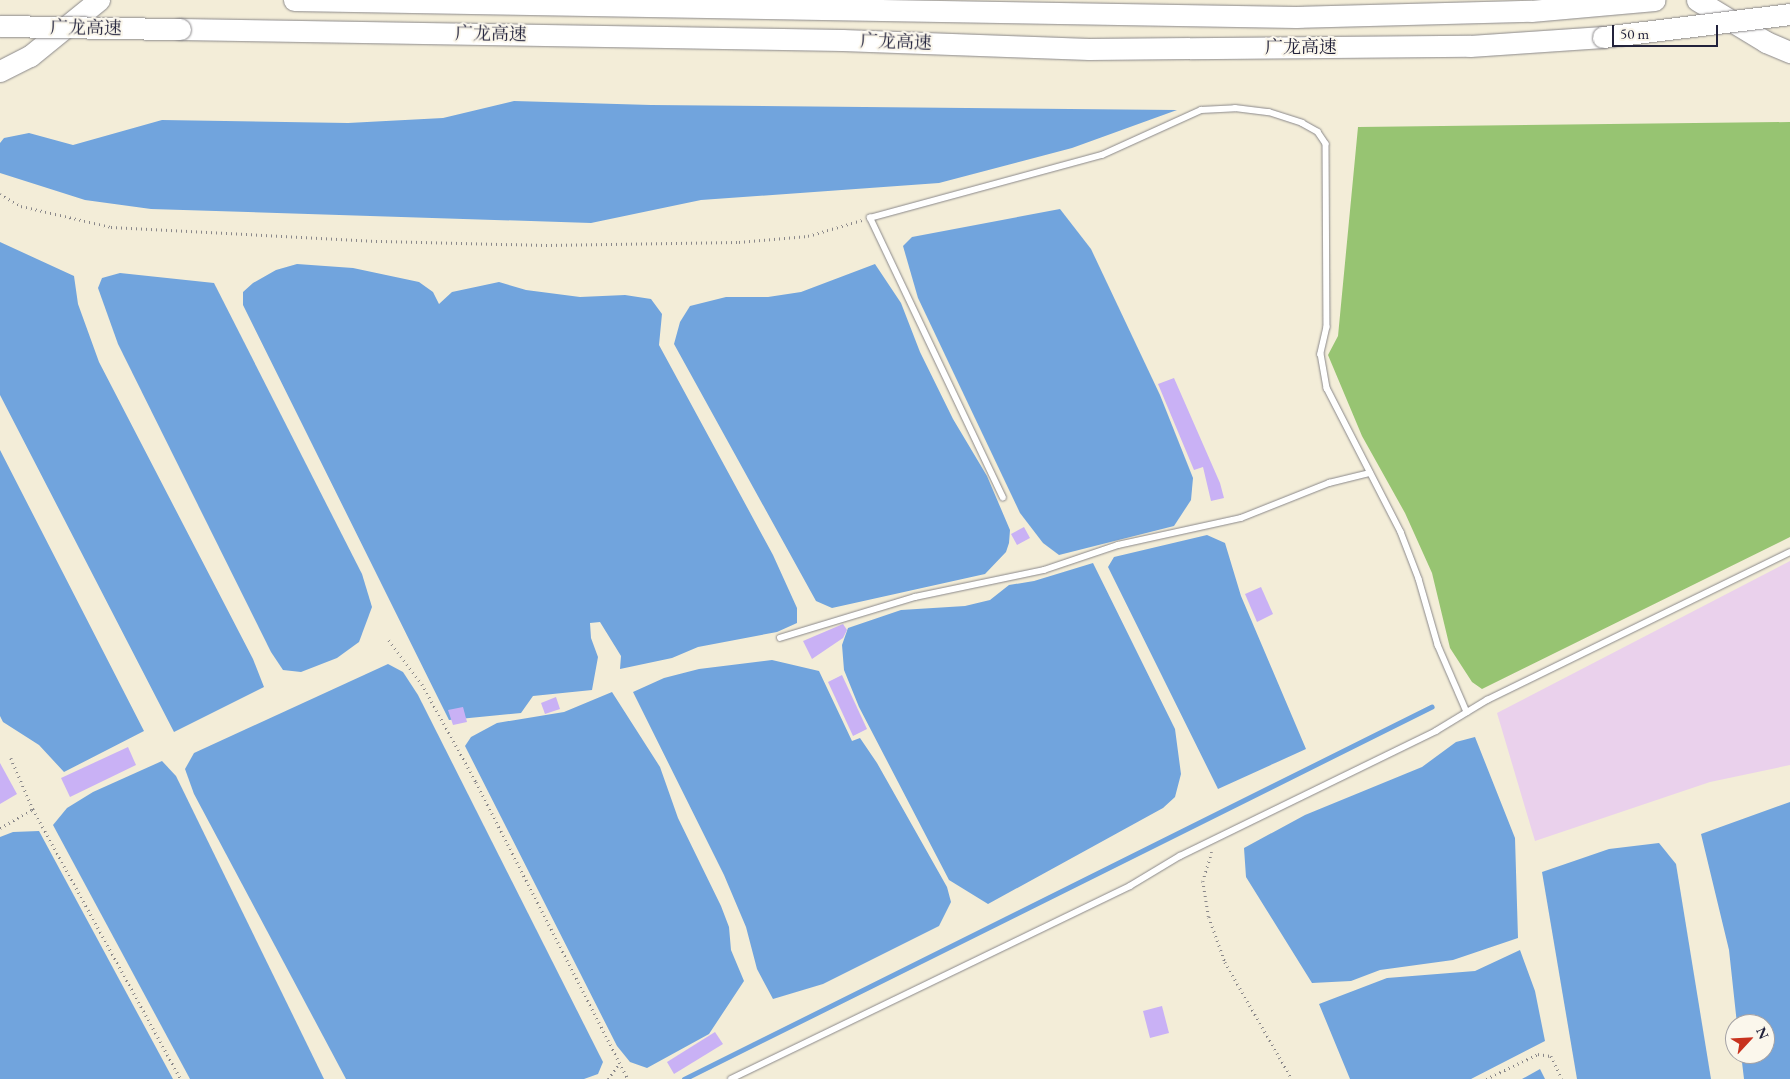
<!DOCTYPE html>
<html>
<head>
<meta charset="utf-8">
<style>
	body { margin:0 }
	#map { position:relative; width:1790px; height:1079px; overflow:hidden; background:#f3edd8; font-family:"EB Garamond","Noto Serif SC",serif }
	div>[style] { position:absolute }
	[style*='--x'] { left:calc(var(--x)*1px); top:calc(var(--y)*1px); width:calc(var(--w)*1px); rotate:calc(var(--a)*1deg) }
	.built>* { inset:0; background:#ead1ec }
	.green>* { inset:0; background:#97c472 }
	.water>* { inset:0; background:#71a4dd }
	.stream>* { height:4.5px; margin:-2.25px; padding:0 2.25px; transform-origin:2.25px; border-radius:2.25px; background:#71a4dd }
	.building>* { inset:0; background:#c9b1f5 }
	.path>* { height:2.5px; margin-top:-1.25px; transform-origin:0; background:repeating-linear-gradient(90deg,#8a888a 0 1px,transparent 0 5px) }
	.roads { filter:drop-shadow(0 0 1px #8a888a) drop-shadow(0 0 1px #8a888a) }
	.lane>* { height:5.5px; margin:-2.75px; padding:0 2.75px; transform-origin:2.75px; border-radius:2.75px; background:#fff }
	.highway>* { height:21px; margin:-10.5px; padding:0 10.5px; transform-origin:10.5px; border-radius:10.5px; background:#fff }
	.bridges { filter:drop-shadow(0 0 1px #8a888a) drop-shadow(0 0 1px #8a888a) }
	.highway-bridge>* { height:21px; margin:-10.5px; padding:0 10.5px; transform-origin:10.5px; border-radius:10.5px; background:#fff }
	span { translate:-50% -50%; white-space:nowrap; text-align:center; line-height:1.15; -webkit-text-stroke:4px #fbf7ec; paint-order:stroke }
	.street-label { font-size:18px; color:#22223b }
	.north { position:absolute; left:1725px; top:1014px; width:50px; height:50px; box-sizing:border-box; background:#fbf7ec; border:1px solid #a4a2a5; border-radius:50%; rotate:65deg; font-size:14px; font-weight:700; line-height:20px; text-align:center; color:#22223b }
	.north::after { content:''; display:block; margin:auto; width:18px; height:22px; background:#c8321e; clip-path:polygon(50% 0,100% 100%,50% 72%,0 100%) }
	.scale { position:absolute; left:1612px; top:25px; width:106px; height:22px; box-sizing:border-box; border:2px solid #22223b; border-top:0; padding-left:6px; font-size:15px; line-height:18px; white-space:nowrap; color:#22223b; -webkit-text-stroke:4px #fbf7ec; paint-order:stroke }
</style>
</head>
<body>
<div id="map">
	<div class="built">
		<i style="clip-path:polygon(1790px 561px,1790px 765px,1710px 782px,1535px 841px,1497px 713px)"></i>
	</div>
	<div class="green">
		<i style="clip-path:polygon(1790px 122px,1790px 537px,1482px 689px,1472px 682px,1450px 648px,1432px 573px,1405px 513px,1362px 436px,1328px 355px,1338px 336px,1358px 127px)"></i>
	</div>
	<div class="water">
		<i style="clip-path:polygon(514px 101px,651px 105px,1177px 110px,1072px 148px,939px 183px,701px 200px,591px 223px,151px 209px,85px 200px,0 173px,0 143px,4px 138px,29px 133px,73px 145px,162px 120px,348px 123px,443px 118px)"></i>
		<i style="clip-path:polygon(1060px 209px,1091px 249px,1160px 395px,1193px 478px,1191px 500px,1174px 526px,1059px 555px,1043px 543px,1020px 513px,918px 298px,903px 246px,912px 237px)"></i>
		<i style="clip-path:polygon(0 242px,74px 276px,78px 304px,99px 362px,253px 659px,264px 687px,174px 732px,0 395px)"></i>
		<i style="clip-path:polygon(297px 264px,353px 268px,419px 282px,433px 292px,439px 304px,452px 292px,499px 282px,526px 290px,580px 297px,625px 295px,651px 299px,662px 314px,659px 345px,773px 555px,797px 608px,797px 623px,777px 632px,698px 647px,672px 658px,620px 669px,621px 656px,600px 622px,590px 623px,591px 638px,598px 657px,592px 690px,533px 696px,521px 713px,449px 720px,243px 305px,243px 292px,253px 283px,276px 270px)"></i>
		<i style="clip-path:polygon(875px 264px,901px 303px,920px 352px,953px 419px,987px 476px,1010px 530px,1009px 543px,1006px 552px,985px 574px,832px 608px,816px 601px,674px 344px,680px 322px,690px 306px,726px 297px,768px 297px,801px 292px)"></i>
		<i style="clip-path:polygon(120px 273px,214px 283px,362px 574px,372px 607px,359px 642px,337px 658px,301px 672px,283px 670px,271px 652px,118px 344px,98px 288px,102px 278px)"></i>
		<i style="clip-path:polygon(0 450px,144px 731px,64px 772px,39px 745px,3px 722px,0 716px)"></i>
		<i style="clip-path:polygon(1207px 535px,1225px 543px,1241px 596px,1306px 749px,1218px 789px,1108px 567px,1114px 557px)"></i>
		<i style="clip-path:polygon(1093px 563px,1175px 729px,1181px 774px,1175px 797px,1163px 808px,988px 904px,949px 880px,859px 707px,844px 670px,842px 645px,848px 628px,901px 610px,965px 606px,990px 600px,1009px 585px,1034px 581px)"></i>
		<i style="clip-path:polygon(772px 660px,819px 671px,852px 741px,860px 738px,877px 763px,947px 887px,951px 902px,939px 926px,823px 984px,773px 999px,757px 969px,746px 927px,724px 875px,633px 692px,664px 678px,699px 669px)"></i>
		<i style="clip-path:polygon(388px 664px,403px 672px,418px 695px,603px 1062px,598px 1074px,584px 1079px,346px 1079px,194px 794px,185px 769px,194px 753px)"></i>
		<i style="clip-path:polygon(612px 692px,660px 767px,678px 818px,721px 906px,729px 927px,731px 950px,744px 981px,709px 1034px,647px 1068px,630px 1062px,617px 1046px,465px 746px,471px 737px,497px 723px,564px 712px)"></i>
		<i style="clip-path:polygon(1475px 737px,1515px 838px,1518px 938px,1453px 960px,1380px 970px,1351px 981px,1312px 983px,1246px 877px,1244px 848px,1305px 815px,1422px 767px,1456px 742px)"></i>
		<i style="clip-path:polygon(162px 761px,176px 776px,324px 1079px,190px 1079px,53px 825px,67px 808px,93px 792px)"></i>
		<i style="clip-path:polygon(1790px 802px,1790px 1079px,1744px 1079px,1741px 1054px,1765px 1054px,1765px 1024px,1737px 1024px,1729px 950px,1701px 834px)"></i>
		<i style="clip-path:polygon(39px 831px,173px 1079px,0 1079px,0 837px,13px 832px)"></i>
		<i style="clip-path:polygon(1659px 843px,1676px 864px,1711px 1079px,1577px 1079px,1542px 872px,1609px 849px)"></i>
		<i style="clip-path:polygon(1520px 950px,1535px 991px,1545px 1041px,1471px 1079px,1350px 1079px,1319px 1004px,1387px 978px,1475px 971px)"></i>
		<i style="clip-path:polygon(1540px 1069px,1545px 1079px,1522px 1079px)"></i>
	</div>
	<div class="stream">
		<i style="--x:684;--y:1079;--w:835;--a:-26.47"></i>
	</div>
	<div class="building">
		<i style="clip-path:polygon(1174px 378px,1220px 483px,1224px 498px,1211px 501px,1203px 467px,1194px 470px,1158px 384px)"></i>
		<i style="clip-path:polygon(1024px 527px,1030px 538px,1017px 545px,1011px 534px)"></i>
		<i style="clip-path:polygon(1261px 587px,1273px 614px,1257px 622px,1245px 594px)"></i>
		<i style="clip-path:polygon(843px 624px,847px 630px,843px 638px,812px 659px,803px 641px)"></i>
		<i style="clip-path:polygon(842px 675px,867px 729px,853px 736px,828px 682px)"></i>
		<i style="clip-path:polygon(556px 697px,560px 709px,545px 714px,541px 703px)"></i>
		<i style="clip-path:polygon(463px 707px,467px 722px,453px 725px,448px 710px)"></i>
		<i style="clip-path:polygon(128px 747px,136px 765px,70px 797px,61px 778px)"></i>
		<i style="clip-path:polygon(0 763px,17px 794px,0 804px)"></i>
		<i style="clip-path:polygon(1162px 1006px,1169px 1033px,1150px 1038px,1143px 1011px)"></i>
		<i style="clip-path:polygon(715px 1032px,723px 1044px,674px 1074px,667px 1062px)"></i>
	</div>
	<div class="path">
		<i style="--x:0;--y:194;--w:24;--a:30"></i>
		<i style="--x:21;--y:206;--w:92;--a:13.1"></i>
		<i style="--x:111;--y:227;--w:270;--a:3"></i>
		<i style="--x:381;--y:241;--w:165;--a:1.4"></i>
		<i style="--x:546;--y:245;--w:193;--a:-0.9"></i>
		<i style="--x:739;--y:242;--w:69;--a:-5"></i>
		<i style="--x:808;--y:236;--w:56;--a:-16.5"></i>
		<i style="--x:389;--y:640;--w:55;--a:53.1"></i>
		<i style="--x:422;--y:684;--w:112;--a:61.1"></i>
		<i style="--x:476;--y:782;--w:334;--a:62.9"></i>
		<i style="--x:11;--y:758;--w:56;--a:66.7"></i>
		<i style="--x:33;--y:809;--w:308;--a:61.3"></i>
		<i style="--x:0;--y:828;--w:38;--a:-30"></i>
		<i style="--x:1212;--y:852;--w:30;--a:107"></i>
		<i style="--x:1203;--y:881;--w:36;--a:81"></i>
		<i style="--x:1209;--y:917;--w:48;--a:70.4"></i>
		<i style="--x:1225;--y:962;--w:135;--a:60.2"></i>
		<i style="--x:608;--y:1079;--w:19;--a:-55"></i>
		<i style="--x:1486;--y:1079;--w:58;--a:-25.7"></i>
		<i style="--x:1538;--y:1054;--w:13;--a:9"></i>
		<i style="--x:1551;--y:1056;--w:25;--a:64"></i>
	</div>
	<div class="roads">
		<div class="lane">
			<i style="--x:1003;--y:498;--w:310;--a:-115.4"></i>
			<i style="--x:870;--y:218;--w:240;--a:-15.2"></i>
			<i style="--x:1102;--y:155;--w:109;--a:-24.4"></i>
			<i style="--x:1201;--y:110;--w:34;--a:-3"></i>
			<i style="--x:1235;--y:108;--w:34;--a:7"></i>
			<i style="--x:1269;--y:112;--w:35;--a:18"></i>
			<i style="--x:1302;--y:123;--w:18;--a:29"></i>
			<i style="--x:1318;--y:132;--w:14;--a:56"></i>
			<i style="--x:1326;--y:144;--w:183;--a:89.7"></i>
			<i style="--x:1327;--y:327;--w:28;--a:103"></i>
			<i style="--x:1321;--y:354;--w:35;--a:80"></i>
			<i style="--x:1327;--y:388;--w:162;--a:62.8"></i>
			<i style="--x:1401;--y:532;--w:50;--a:69"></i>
			<i style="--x:1419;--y:579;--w:69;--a:73.9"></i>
			<i style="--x:1438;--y:645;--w:73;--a:66.6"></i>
			<i style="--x:780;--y:638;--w:141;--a:-16.9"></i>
			<i style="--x:915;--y:597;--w:132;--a:-11.8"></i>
			<i style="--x:1044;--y:570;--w:78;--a:-18.7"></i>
			<i style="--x:1118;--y:545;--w:126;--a:-12.4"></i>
			<i style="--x:1241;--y:518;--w:95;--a:-21.7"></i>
			<i style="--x:1329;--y:483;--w:42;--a:-13.7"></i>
			<i style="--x:731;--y:1079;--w:443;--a:-25.8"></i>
			<i style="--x:1130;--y:886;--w:58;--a:-31"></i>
			<i style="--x:1180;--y:856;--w:285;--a:-26"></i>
			<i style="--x:1436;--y:731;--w:60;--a:-31.3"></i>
			<i style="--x:1487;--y:700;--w:337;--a:-26"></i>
		</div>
		<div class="highway">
			<i style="--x:294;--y:0;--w:1002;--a:0.97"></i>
			<i style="--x:1296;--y:17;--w:235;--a:-1.5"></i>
			<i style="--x:1531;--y:11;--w:124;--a:-5.1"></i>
			<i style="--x:1697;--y:0;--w:81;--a:31.3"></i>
			<i style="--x:1766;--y:42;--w:26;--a:23"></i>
			<i style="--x:180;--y:29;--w:662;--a:0.95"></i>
			<i style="--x:842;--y:40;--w:247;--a:2.1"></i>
			<i style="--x:1089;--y:49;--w:381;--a:-0.5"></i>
			<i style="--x:1470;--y:46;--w:133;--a:-3.9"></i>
			<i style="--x:0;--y:71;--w:34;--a:-27"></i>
			<i style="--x:30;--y:56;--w:89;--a:-39.1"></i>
		</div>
	</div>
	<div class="bridges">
		<div class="highway-bridge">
			<i style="--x:0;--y:26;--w:180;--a:1"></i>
			<i style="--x:1603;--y:37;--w:188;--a:-7"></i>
		</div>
	</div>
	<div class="street-label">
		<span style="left:86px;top:28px;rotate:1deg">广龙高速</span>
		<span style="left:491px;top:34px;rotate:1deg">广龙高速</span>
		<span style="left:896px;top:42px;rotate:2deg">广龙高速</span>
		<span style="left:1301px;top:47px">广龙高速</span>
	</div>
	<div class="north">N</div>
	<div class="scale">50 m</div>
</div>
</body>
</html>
